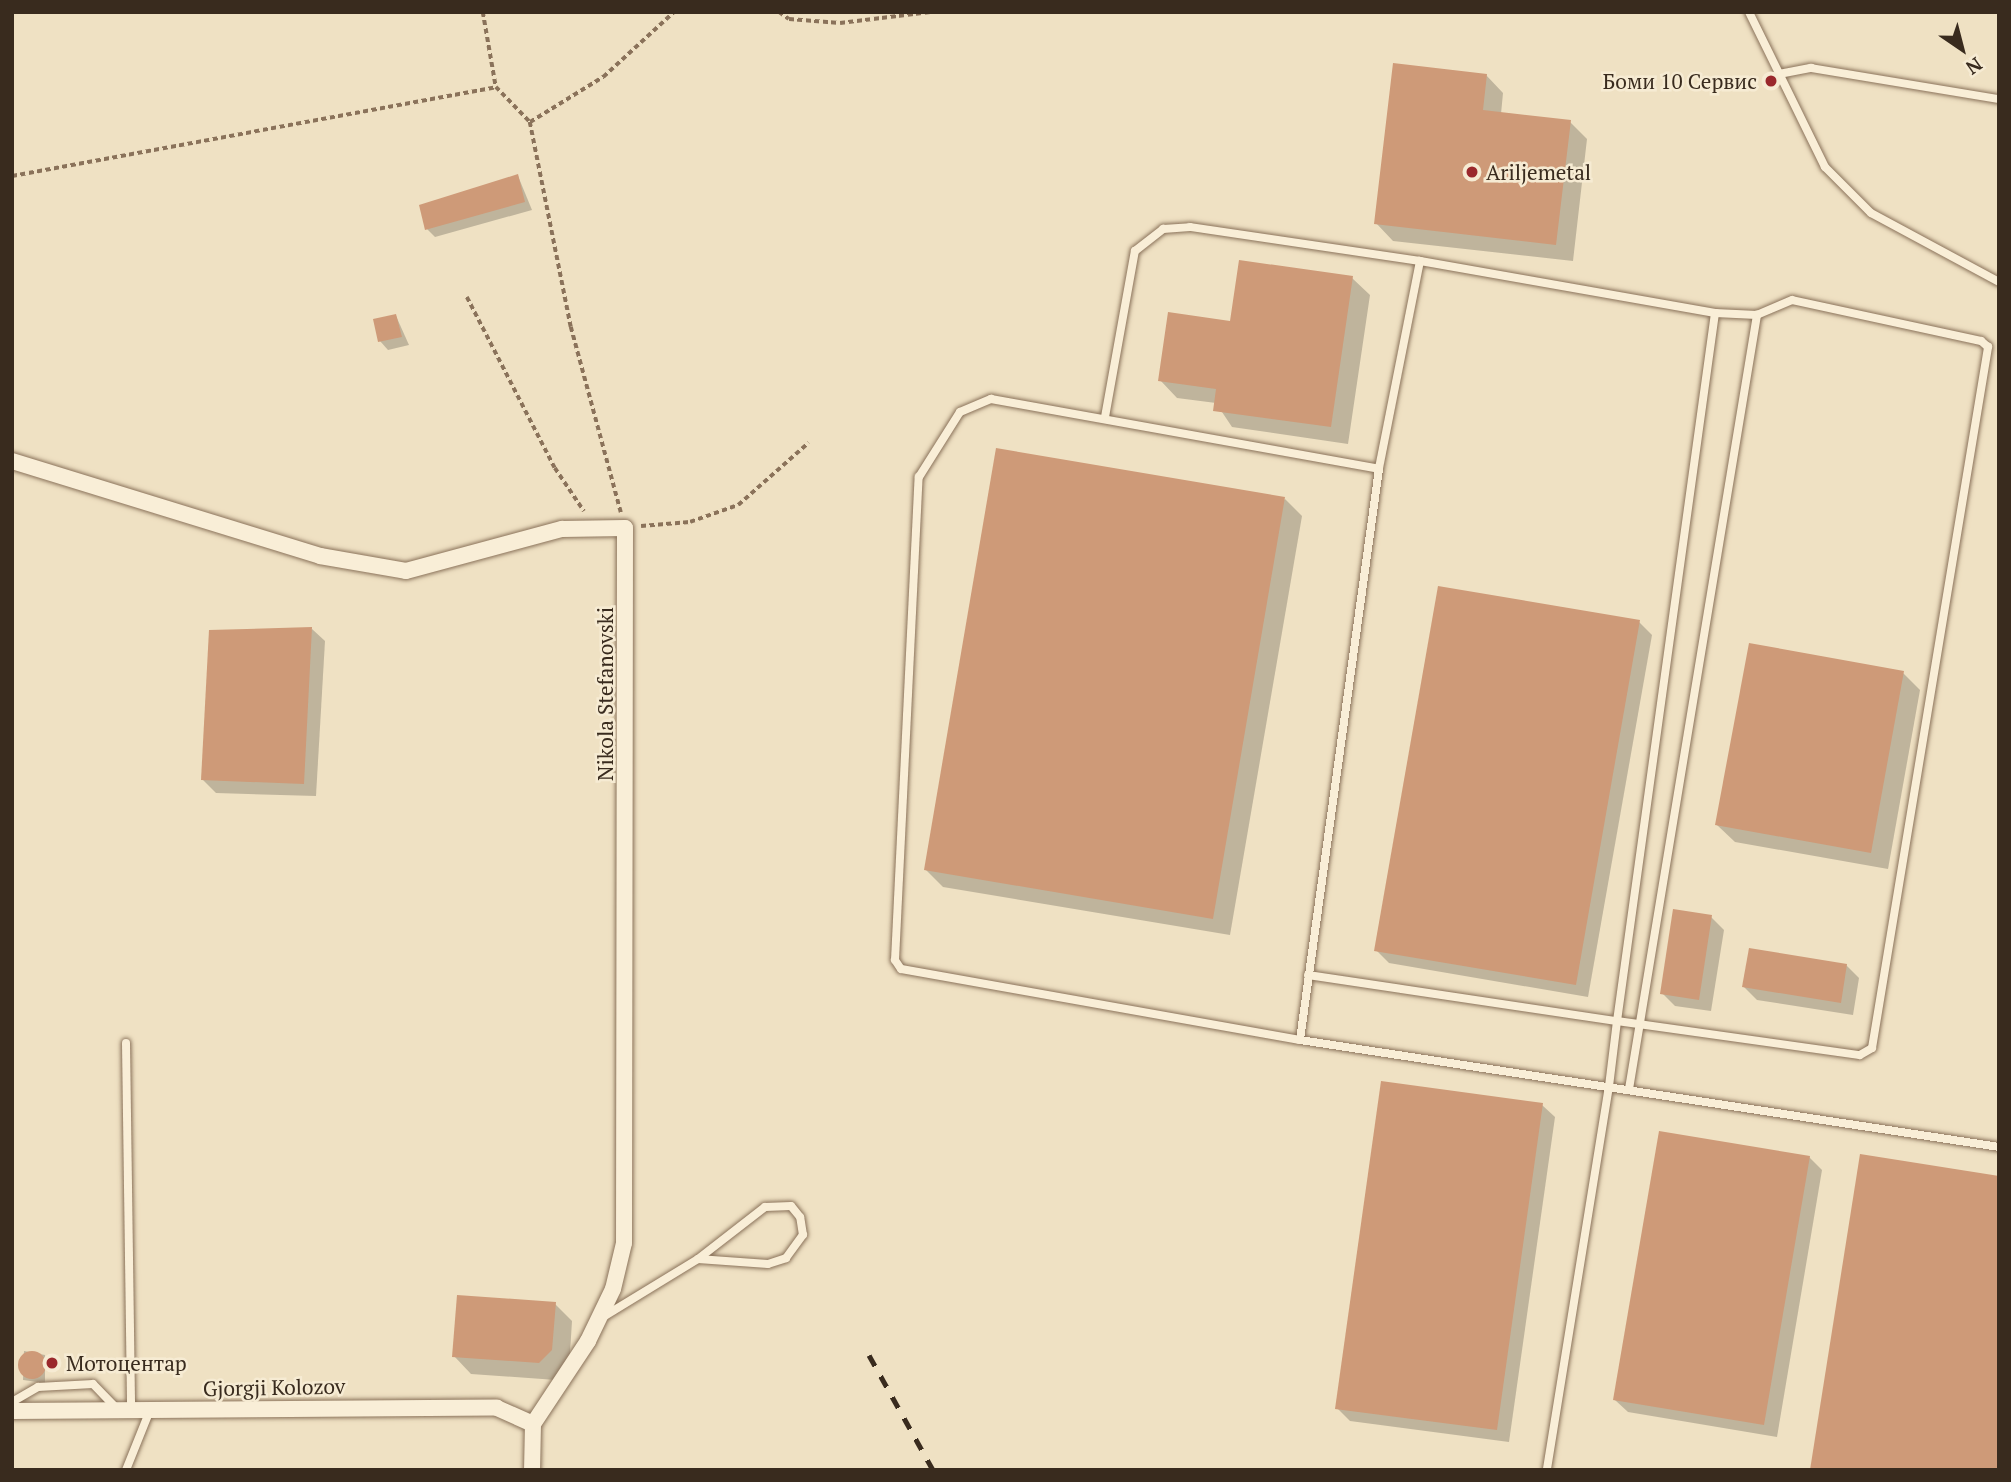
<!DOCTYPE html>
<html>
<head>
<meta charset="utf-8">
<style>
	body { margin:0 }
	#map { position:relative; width:2011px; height:1482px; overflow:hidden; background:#efe1c3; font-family:"PT Serif",serif }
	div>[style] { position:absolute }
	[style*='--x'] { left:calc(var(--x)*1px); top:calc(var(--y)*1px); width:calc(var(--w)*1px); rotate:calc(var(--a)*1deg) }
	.shadow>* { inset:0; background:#0003 }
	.building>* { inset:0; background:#ce9a78 }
	.round { border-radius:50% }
	.path>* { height:3.5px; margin-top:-1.75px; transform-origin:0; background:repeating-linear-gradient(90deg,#8a725a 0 5px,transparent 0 8.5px) }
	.roads { filter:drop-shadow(0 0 2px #8a725a) drop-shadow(0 0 2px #8a725a) }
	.lane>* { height:8px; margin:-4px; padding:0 4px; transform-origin:4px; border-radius:4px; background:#f9eed7 }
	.street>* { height:16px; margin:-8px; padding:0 8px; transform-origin:8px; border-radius:8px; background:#f9eed7 }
	.rail>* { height:5px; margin-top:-2.5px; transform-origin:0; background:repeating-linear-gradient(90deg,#392b1e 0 12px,transparent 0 24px) }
	.dots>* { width:19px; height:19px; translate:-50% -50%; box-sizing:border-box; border:4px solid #f6ebd3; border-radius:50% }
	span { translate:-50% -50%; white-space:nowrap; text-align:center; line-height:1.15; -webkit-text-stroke:5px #f6ebd3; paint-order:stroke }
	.poi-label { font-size:21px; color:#392b1e }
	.right { translate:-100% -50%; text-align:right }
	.left { translate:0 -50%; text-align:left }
	.street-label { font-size:21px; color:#392b1e }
	.frame { position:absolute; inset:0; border:14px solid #392b1e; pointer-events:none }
	.north { position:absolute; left:1927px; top:14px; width:70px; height:70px; -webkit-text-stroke:5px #f6ebd3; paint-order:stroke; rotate:145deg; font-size:19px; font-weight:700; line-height:28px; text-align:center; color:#392b1e }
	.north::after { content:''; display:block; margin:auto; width:24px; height:32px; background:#392b1e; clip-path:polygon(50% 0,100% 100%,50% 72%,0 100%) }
</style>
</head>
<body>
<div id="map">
	<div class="shadow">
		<i style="clip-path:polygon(1486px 75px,1503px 93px,1501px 114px,1570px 122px,1587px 139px,1573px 261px,1393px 241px,1376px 223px)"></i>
		<i style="clip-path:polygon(518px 176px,532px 210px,435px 237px,427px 229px)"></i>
		<i style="clip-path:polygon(1352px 278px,1370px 295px,1348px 444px,1232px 427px,1216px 403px,1177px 398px,1160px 380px,1231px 323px)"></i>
		<i style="clip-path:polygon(396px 316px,409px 345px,388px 350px,380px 341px)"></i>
		<i style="clip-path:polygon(1285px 499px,1302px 516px,1230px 935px,943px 887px,926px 870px)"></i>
		<i style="clip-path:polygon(1639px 622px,1652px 635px,1588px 997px,1389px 963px,1376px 950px)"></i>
		<i style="clip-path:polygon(312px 629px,325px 641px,316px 796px,216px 793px,203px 780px)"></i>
		<i style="clip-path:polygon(1903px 673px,1920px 690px,1888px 869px,1735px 842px,1717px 825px)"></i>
		<i style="clip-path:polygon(1711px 917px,1724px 930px,1711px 1011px,1675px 1006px,1662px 993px)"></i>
		<i style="clip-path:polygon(1846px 965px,1859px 978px,1853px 1015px,1757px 1000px,1744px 987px)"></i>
		<i style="clip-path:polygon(1542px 1105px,1555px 1117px,1509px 1442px,1350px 1421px,1337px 1408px)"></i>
		<i style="clip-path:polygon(1809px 1157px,1822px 1170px,1777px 1437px,1628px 1412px,1615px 1400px)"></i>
		<i style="clip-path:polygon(555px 1304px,572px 1321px,569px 1368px,556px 1380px,471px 1374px,454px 1356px)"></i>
		<i style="clip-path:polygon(24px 1351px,45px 1355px,45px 1383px,23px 1380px)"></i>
	</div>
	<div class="building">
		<i style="clip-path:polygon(1393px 63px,1487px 74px,1483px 110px,1571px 120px,1556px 245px,1374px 224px)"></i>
		<i style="clip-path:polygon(518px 174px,525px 202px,425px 230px,419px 205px)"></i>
		<i style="clip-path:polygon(1239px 260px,1353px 276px,1331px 427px,1213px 411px,1216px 389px,1158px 381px,1168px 312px,1230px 321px)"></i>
		<i style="clip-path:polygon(396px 314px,402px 337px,378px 342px,373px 319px)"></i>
		<i style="clip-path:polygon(996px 448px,1285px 497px,1213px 919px,924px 870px)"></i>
		<i style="clip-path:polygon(1438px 586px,1640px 620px,1576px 985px,1374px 951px)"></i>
		<i style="clip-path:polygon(312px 627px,304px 784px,201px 780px,209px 630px)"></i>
		<i style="clip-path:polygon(1749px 643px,1904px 671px,1871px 853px,1715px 825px)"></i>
		<i style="clip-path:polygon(1673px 909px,1712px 915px,1699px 1000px,1660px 994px)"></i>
		<i style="clip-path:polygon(1749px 948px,1847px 964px,1841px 1003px,1742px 987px)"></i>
		<i style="clip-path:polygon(1381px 1081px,1543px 1103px,1497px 1430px,1335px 1409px)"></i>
		<i style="clip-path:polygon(1659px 1131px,1810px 1156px,1764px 1425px,1613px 1400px)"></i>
		<i style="clip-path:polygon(1860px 1154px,1999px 1176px,1999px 1470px,1810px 1470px)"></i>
		<i style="clip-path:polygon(457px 1295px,556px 1302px,552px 1350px,539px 1363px,452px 1357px)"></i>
		<i class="round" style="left:18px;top:1351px;width:28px;height:28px"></i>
	</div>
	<div class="path">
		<i style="--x:483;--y:12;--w:76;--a:80.2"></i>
		<i style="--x:496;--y:87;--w:49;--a:45.8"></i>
		<i style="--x:530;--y:122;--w:209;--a:78.7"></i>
		<i style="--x:571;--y:327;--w:192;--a:74.9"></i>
		<i style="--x:779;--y:12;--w:12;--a:35"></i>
		<i style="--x:789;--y:19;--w:51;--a:4.5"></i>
		<i style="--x:840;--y:23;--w:91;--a:-7"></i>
		<i style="--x:530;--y:122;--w:86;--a:-31.7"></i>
		<i style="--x:603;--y:77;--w:96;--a:-42.5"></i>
		<i style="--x:12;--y:176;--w:492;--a:-10.4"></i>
		<i style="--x:467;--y:297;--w:192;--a:62.8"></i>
		<i style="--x:555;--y:468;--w:52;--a:56"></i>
		<i style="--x:641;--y:526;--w:49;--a:-4.7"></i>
		<i style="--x:690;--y:522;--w:51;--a:-19.5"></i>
		<i style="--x:738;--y:505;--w:94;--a:-41.5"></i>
	</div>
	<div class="roads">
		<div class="lane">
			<i style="--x:1749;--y:12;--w:173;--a:63.9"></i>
			<i style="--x:1825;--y:167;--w:65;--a:45"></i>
			<i style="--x:1871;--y:213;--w:145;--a:28.3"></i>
			<i style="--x:1779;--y:74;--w:33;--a:-11"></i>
			<i style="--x:1811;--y:68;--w:191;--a:9.4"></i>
			<i style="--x:1420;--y:261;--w:212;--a:101.2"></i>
			<i style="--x:1379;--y:469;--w:576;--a:97.88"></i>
			<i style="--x:1300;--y:1040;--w:707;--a:8.7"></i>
			<i style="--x:1105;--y:417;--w:169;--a:-79.8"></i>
			<i style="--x:1135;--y:251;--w:36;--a:-38"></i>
			<i style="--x:1163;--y:229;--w:27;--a:-4"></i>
			<i style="--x:1190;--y:227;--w:232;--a:8.4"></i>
			<i style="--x:1420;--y:261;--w:300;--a:10"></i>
			<i style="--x:1308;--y:975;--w:312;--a:8.5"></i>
			<i style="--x:1617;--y:1021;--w:245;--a:8"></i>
			<i style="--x:1860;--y:1055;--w:14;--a:-30"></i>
			<i style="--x:1872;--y:1048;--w:711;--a:-80.6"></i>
			<i style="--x:1988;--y:347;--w:9;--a:-139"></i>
			<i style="--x:1981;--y:341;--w:193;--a:-167.8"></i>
			<i style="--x:1792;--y:300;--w:38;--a:157"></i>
			<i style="--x:1757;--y:315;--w:42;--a:-177.3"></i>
			<i style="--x:1715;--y:313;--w:715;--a:97.88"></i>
			<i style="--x:1617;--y:1021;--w:65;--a:97"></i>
			<i style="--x:1609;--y:1086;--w:389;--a:99.2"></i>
			<i style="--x:1300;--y:1040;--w:405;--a:-169.9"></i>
			<i style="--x:901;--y:969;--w:11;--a:-124"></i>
			<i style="--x:895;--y:960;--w:484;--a:-87.2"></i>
			<i style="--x:919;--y:477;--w:77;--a:-57.8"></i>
			<i style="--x:960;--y:412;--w:34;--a:-23"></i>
			<i style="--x:991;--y:399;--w:394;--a:10.2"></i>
			<i style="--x:126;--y:1043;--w:367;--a:89.2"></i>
			<i style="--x:1629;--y:1089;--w:785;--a:-80.61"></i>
			<i style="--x:603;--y:1317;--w:111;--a:-31.4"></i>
			<i style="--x:698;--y:1259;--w:70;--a:4.1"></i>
			<i style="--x:768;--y:1264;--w:19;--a:-18"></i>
			<i style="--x:786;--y:1258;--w:29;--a:-54"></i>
			<i style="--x:803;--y:1235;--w:18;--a:-99"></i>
			<i style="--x:800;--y:1217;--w:14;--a:-129"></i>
			<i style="--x:791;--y:1206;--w:26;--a:178"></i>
			<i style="--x:765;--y:1207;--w:85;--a:142.2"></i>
			<i style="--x:12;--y:1402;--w:30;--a:-30"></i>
			<i style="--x:38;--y:1387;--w:55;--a:-3.1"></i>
			<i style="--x:93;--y:1384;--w:36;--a:46"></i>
			<i style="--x:126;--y:1470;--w:65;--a:-68.2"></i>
		</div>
		<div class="street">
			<i style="--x:12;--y:461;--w:322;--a:17.1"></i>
			<i style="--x:320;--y:556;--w:87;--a:9.9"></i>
			<i style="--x:406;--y:571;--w:162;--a:-15.1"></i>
			<i style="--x:562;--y:529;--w:63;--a:-0.9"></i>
			<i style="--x:625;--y:528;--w:715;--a:90.08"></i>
			<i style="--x:624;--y:1243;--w:47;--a:103.4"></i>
			<i style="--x:613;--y:1289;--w:58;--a:115.7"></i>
			<i style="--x:588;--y:1341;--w:100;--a:123.5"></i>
			<i style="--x:533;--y:1424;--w:46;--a:91.2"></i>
			<i style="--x:12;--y:1411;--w:485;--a:-0.4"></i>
			<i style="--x:497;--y:1408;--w:39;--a:24"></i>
		</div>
	</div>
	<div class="rail">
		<i style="--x:869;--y:1355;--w:132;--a:60.9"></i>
	</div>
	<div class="dots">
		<i style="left:1771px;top:81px;background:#9a282c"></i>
		<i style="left:1472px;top:172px;background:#9a282c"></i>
		<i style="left:52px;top:1363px;background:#9a282c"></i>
	</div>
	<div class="poi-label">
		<span class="right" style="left:1757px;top:81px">Боми 10 Сервис</span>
		<span class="left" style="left:1486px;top:172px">Ariljemetal</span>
		<span class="left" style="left:66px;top:1363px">Мотоцентар</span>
	</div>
	<div class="street-label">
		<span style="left:605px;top:694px;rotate:-90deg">Nikola Stefanovski</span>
		<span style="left:274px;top:1387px;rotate:-1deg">Gjorgji Kolozov</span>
	</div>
	<div class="frame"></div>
	<div class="north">N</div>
</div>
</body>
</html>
